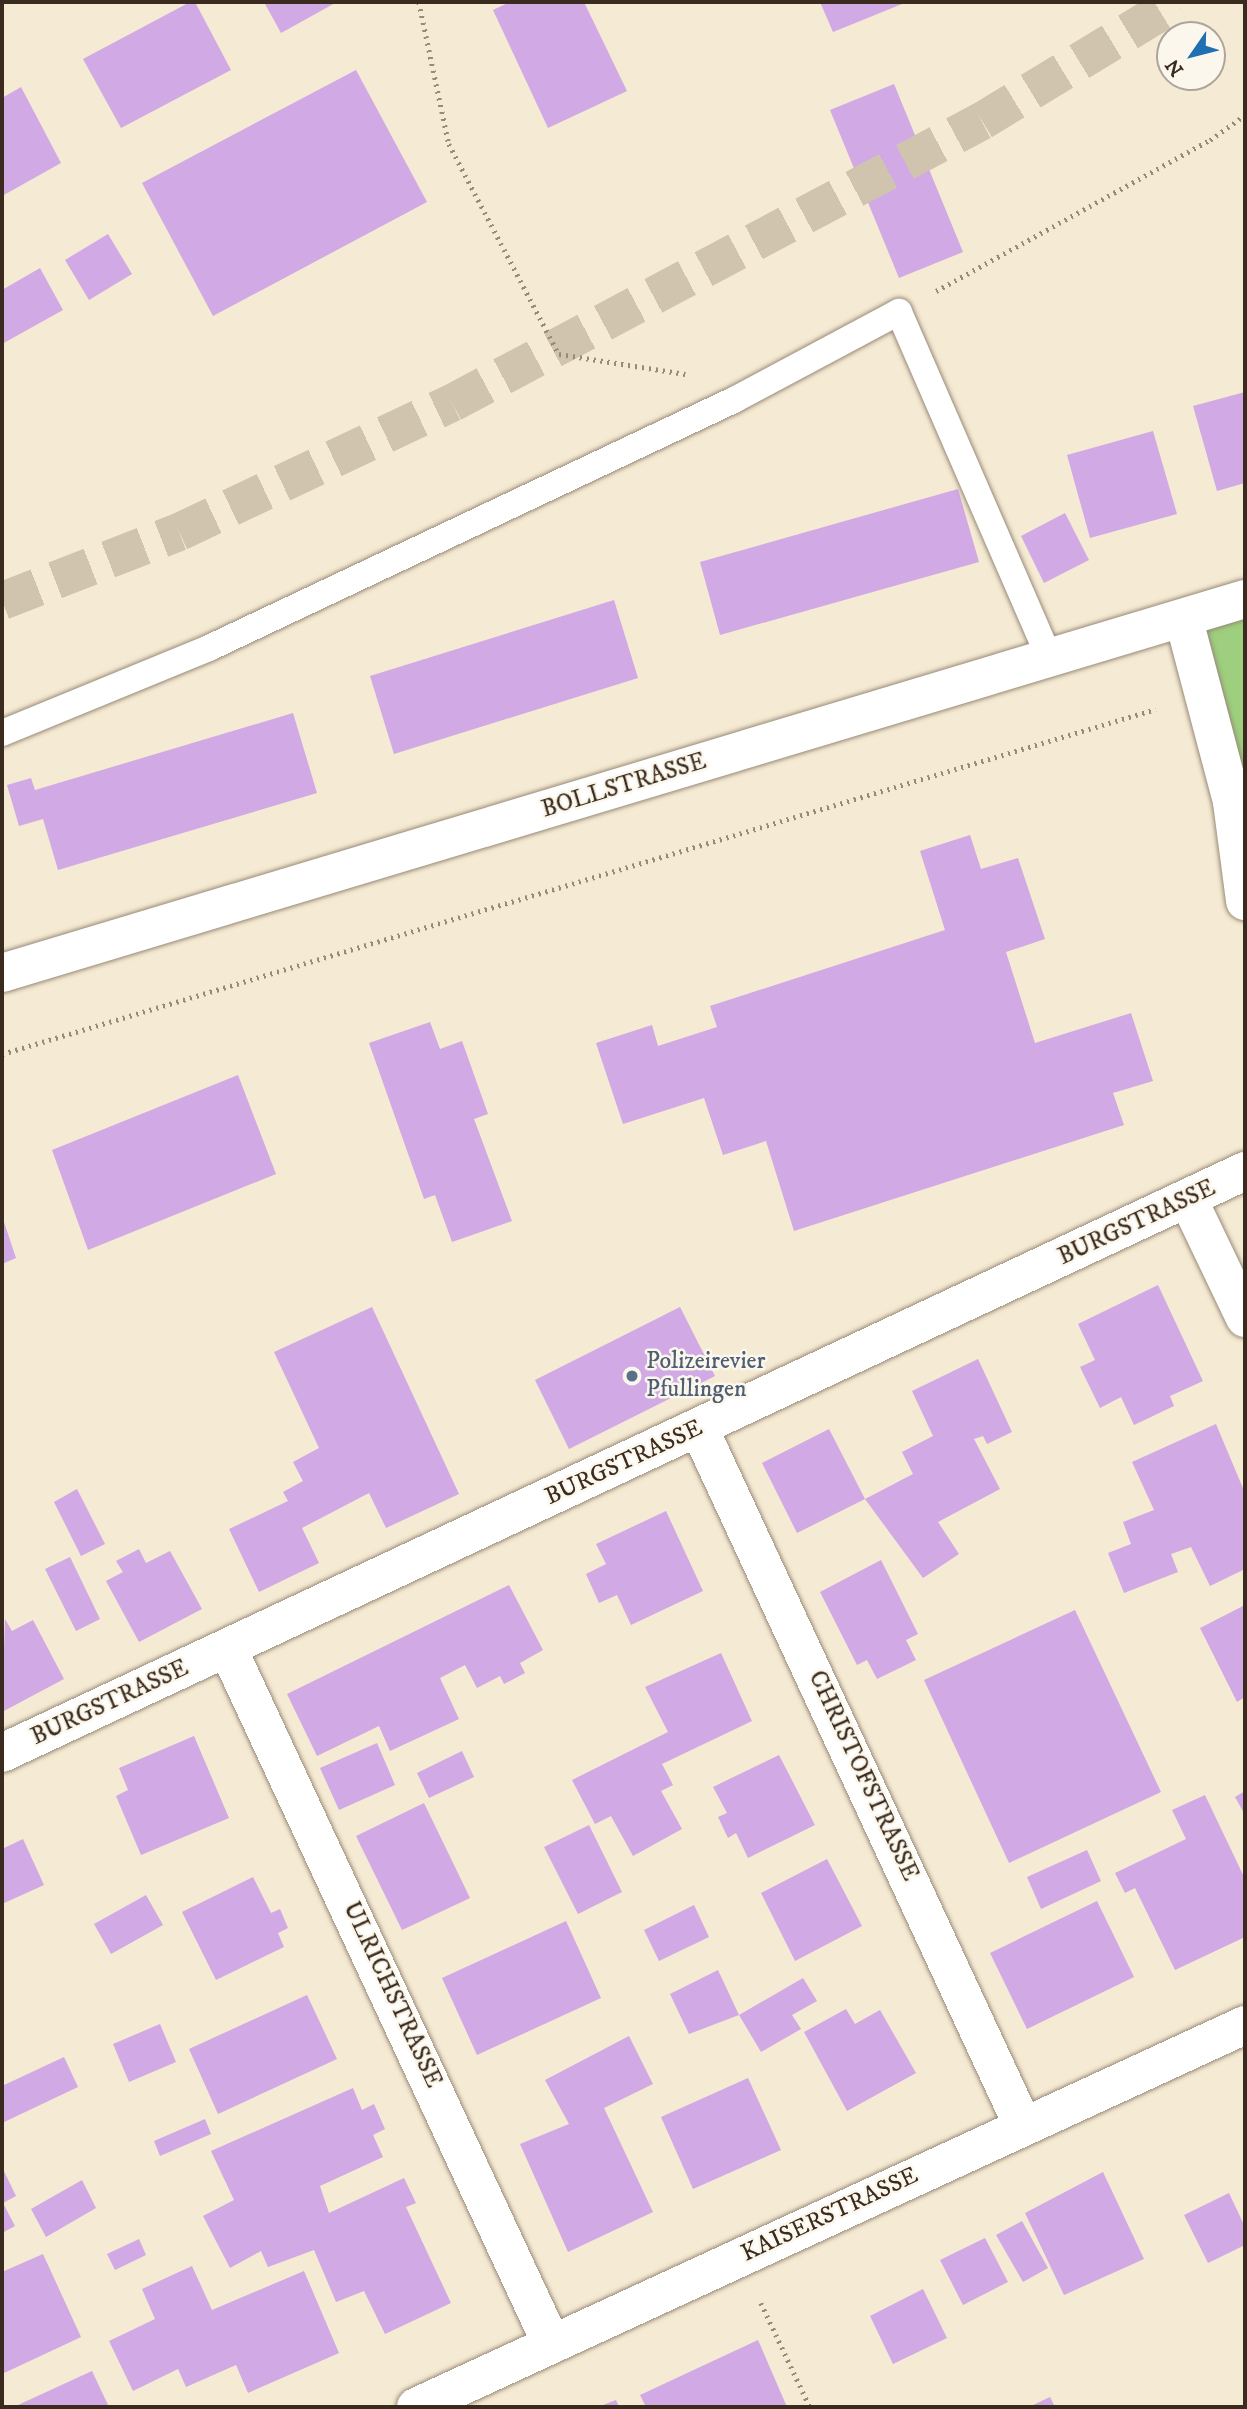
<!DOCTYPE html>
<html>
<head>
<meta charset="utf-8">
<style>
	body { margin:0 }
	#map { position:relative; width:1247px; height:2409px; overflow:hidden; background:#f5ead3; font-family:"IM FELL DW Pica",serif }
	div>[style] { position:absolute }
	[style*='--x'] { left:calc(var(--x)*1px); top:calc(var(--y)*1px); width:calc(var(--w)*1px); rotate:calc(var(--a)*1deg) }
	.green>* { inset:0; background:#9dcf7e }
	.building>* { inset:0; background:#d0a9e5 }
	.primary-tunnel>* { height:38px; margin-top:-19px; transform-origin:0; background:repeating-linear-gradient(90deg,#d0c4af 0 38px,transparent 0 57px) }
	.path>* { height:4.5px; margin-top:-2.25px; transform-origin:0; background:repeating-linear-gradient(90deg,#988a78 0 2px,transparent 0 7px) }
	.roads { filter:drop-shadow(0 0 2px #988a78) drop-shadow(0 0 2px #988a78) }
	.lane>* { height:26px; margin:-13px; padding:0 13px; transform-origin:13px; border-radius:13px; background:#fff }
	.street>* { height:38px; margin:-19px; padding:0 19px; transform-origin:19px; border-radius:19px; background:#fff }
	.dots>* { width:19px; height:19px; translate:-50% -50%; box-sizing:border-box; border:4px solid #fbf7ec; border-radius:50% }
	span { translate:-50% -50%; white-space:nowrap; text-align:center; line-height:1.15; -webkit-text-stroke:5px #fbf7ec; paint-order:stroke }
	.street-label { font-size:24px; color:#3b2a1e }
	.service-label { font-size:24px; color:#4e5e75 }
	.left { translate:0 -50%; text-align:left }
	.frame { position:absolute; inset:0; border:4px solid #3b2a1e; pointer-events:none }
	.north { position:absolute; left:1156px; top:21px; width:70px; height:70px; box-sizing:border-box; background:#fbf7ec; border:2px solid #aea59a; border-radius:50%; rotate:235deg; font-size:19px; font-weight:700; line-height:28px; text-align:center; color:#3b2a1e }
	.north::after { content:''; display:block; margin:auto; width:24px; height:32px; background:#1f6fb2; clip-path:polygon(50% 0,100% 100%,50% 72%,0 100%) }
</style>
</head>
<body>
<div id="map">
	<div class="green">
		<i style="clip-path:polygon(1245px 599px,1245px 901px,1184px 620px)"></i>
	</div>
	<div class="building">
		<i style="clip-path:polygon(190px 2px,195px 2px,231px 70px,121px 128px,83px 59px)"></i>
		<i style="clip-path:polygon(264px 2px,337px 2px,281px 33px)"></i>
		<i style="clip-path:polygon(510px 2px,584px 2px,627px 91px,548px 128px,493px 10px)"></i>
		<i style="clip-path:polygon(820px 2px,907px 2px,833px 32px)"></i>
		<i style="clip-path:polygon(356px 70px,427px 202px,213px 316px,142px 183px)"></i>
		<i style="clip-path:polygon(894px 84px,963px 252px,899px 278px,830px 110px)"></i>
		<i style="clip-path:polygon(21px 87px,61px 163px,2px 196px,2px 98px)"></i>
		<i style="clip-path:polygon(108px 234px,132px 274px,89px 300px,65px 260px)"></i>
		<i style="clip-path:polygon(40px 268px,63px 310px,2px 344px,2px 290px)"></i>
		<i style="clip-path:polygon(1245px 392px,1245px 483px,1217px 491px,1193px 406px)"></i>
		<i style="clip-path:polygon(1153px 431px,1177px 514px,1090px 538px,1067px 455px)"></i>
		<i style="clip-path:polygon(958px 489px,979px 562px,720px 635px,700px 562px)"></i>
		<i style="clip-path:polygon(1065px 513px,1089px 560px,1044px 583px,1021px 536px)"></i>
		<i style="clip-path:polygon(614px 600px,638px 678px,394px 754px,370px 676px)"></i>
		<i style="clip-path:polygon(293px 713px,317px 793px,58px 870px,43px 819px,19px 826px,7px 785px,31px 778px,35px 790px)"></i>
		<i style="clip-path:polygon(970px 835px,981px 869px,1018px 858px,1045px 939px,1006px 952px,1035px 1043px,1131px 1013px,1153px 1081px,1113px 1093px,1124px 1125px,794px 1231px,766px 1141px,723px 1155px,704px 1098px,623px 1124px,596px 1043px,652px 1025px,658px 1046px,717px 1027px,710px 1006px,945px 930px,920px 851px)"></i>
		<i style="clip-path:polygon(430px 1022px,440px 1049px,462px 1041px,488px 1114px,474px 1119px,512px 1221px,452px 1242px,435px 1195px,424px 1199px,369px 1043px)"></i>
		<i style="clip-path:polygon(238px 1075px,276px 1174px,88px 1250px,52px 1150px)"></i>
		<i style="clip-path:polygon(2px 1216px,16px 1258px,2px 1264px)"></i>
		<i style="clip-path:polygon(1158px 1285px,1203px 1381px,1170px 1396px,1174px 1406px,1134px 1425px,1121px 1397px,1100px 1408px,1080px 1367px,1095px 1360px,1078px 1324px)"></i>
		<i style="clip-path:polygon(372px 1307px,459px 1494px,386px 1528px,369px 1493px,302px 1528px,319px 1563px,259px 1592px,229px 1529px,288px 1501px,283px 1492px,303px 1481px,293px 1462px,319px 1448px,274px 1352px)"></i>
		<i style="clip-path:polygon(680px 1307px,715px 1376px,569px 1449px,535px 1380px)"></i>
		<i style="clip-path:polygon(978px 1359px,1012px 1432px,987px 1444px,983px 1436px,974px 1439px,1000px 1489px,938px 1522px,959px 1554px,923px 1578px,865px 1499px,913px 1474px,902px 1452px,933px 1436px,912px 1391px)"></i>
		<i style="clip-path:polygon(1216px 1424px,1245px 1493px,1245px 1569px,1210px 1586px,1191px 1547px,1171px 1554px,1178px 1572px,1124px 1593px,1108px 1553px,1131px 1544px,1123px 1522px,1154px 1510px,1132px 1462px)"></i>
		<i style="clip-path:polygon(829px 1429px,865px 1499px,797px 1533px,762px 1463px)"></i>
		<i style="clip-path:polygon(77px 1489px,105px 1544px,81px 1556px,54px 1502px)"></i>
		<i style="clip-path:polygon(666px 1511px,703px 1591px,631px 1625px,617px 1595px,599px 1603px,586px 1574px,606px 1564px,596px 1544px)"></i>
		<i style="clip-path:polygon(139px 1549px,146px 1563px,170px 1551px,202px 1609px,139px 1642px,106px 1581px,123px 1572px,116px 1561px)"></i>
		<i style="clip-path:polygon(70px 1557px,100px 1619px,76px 1631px,45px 1569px)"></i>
		<i style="clip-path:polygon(881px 1560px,918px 1634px,906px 1640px,916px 1660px,877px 1679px,867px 1660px,857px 1665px,820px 1592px)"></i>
		<i style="clip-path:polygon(509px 1585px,543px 1650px,520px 1663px,525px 1673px,504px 1684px,500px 1676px,477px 1688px,465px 1665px,440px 1678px,459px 1719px,390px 1751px,379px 1726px,317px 1756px,287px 1694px)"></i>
		<i style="clip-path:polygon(1245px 1605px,1245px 1697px,1237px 1702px,1200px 1628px)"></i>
		<i style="clip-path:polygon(1075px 1610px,1161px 1792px,1009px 1863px,924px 1680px)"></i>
		<i style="clip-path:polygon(5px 1619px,12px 1631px,33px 1620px,64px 1679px,2px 1712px)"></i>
		<i style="clip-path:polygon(721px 1653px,752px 1721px,662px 1764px,673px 1785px,661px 1791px,682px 1829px,633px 1856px,611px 1816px,595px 1824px,572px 1780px,668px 1732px,645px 1687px)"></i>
		<i style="clip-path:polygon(194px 1736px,229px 1818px,141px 1855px,116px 1796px,128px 1790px,119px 1768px)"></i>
		<i style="clip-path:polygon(377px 1743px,395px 1785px,339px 1810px,320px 1768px)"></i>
		<i style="clip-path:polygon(462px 1751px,474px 1777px,429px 1798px,417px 1773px)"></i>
		<i style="clip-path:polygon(779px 1755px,815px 1825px,748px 1858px,736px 1833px,728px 1838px,718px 1817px,727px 1813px,713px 1787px)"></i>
		<i style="clip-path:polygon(1245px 1791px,1245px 1815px,1235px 1797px)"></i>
		<i style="clip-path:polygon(1205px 1795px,1245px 1879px,1245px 1937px,1175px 1970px,1135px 1888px,1125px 1893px,1115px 1873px,1186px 1839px,1172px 1810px)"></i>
		<i style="clip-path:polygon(424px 1803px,470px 1898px,402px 1930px,356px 1836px)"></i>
		<i style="clip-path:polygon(589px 1825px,622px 1892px,578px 1914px,544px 1847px)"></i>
		<i style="clip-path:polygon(23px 1839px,44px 1885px,2px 1904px,2px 1849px)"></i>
		<i style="clip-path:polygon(1087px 1850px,1101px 1881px,1041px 1909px,1027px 1877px)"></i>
		<i style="clip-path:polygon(827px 1859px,862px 1926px,795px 1961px,761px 1893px)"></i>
		<i style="clip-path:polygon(253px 1877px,271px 1913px,280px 1909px,288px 1928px,278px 1933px,284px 1947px,216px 1980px,182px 1912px)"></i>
		<i style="clip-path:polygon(146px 1895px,163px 1925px,111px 1954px,94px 1924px)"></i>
		<i style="clip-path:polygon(1097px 1901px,1134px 1977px,1027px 2029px,990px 1953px)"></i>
		<i style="clip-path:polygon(694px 1905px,709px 1937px,659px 1961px,644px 1930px)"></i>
		<i style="clip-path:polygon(566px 1921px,601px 1998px,477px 2055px,442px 1978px)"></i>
		<i style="clip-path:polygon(718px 1970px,739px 2015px,689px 2034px,670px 1994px)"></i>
		<i style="clip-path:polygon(803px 1978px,817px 2001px,792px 2015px,801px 2029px,761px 2052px,739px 2015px)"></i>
		<i style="clip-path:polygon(307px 1995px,337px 2059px,218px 2114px,189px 2049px)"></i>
		<i style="clip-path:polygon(846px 2009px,855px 2024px,880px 2010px,916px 2073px,847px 2111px,804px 2032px)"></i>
		<i style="clip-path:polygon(160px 2024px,176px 2062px,129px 2082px,113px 2044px)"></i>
		<i style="clip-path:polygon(629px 2036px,653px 2084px,604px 2108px,653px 2212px,568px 2252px,520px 2144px,569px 2124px,545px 2080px)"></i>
		<i style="clip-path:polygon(64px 2057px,78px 2087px,2px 2123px,2px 2086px)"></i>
		<i style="clip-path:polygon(748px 2078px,781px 2150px,693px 2189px,661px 2117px)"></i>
		<i style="clip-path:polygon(353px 2088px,362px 2110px,374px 2104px,385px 2129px,373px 2135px,383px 2157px,320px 2186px,329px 2213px,404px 2178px,416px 2203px,406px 2207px,451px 2303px,385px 2334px,364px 2291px,336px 2302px,314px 2250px,268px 2267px,261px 2251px,230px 2268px,203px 2216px,234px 2200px,211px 2151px)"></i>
		<i style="clip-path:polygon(205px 2119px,211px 2134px,160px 2156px,154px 2141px)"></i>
		<i style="clip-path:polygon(2px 2167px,16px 2196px,3px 2203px,15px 2226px,2px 2233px)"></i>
		<i style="clip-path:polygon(1103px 2172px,1144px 2259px,1064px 2295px,1025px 2213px)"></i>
		<i style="clip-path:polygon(82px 2180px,96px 2208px,46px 2237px,31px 2209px)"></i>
		<i style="clip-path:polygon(1229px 2193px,1245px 2227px,1245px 2245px,1208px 2263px,1184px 2215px)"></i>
		<i style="clip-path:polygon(1022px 2221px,1048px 2268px,1023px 2282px,996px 2235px)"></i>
		<i style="clip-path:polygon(985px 2238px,1008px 2282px,963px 2305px,940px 2260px)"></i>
		<i style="clip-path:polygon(139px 2239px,146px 2255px,115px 2270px,107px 2254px)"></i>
		<i style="clip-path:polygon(43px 2254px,81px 2337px,2px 2374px,2px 2272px)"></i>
		<i style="clip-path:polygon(192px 2266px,212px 2310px,304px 2271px,339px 2353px,248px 2393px,236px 2365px,186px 2387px,178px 2369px,133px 2391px,109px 2341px,155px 2319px,142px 2289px)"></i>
		<i style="clip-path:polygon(923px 2289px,947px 2338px,893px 2364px,870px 2316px)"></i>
		<i style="clip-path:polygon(758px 2340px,787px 2407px,646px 2407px,640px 2395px)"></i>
		<i style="clip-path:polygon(92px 2371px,109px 2407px,19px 2407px,18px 2405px)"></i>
		<i style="clip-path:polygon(1050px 2397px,1055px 2407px,1029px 2407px)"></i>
		<i style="clip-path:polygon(616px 2400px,619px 2407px,598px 2407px)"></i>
	</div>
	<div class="primary-tunnel">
		<i style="--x:2;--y:601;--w:190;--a:-21.3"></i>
		<i style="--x:179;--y:532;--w:302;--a:-25.3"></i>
		<i style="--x:452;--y:403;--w:600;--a:-28.02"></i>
		<i style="--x:982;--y:121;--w:228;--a:-31.4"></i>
	</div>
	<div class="path">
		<i style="--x:419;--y:2;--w:145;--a:78.1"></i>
		<i style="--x:449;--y:144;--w:237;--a:62.4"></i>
		<i style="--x:559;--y:354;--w:128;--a:9"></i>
		<i style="--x:936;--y:291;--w:313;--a:-28.9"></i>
		<i style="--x:1210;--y:140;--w:43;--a:-35.5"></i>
		<i style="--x:2;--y:1054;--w:1204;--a:-16.64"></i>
		<i style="--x:761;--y:2303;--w:115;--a:64.8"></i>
	</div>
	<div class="roads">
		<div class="lane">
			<i style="--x:2;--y:733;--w:224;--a:-22.3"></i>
			<i style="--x:209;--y:648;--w:581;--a:-25.29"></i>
			<i style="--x:734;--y:400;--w:187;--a:-28.1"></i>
			<i style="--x:899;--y:312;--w:378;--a:66.5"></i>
		</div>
		<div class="street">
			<i style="--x:1184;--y:620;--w:188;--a:75.2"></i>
			<i style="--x:1232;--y:802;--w:100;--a:82.5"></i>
			<i style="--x:2;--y:973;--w:1298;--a:-16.75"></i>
			<i style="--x:1188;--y:1199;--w:132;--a:64.4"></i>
			<i style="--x:699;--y:1428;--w:770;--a:65.1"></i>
			<i style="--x:228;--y:1649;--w:765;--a:65.04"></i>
			<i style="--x:2;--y:1753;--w:1373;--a:-25.09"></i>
			<i style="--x:416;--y:2407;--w:913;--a:-24.74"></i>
		</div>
	</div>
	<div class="dots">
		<i style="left:632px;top:1376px;background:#5c6f8a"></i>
	</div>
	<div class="street-label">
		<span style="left:624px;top:786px;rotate:-17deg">BOLLSTRASSE</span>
		<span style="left:1137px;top:1223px;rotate:-25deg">BURGSTRASSE</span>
		<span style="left:624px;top:1463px;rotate:-25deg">BURGSTRASSE</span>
		<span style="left:110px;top:1703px;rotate:-25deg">BURGSTRASSE</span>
		<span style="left:863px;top:1776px;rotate:65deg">CHRISTOFSTRASSE</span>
		<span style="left:392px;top:1995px;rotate:65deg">ULRICHSTRASSE</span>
		<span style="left:830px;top:2215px;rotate:-25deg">KAISERSTRASSE</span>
	</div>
	<div class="service-label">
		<span class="left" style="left:646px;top:1376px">Polizeirevier<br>Pfullingen</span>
	</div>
	<div class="frame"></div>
	<div class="north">N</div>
</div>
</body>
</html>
